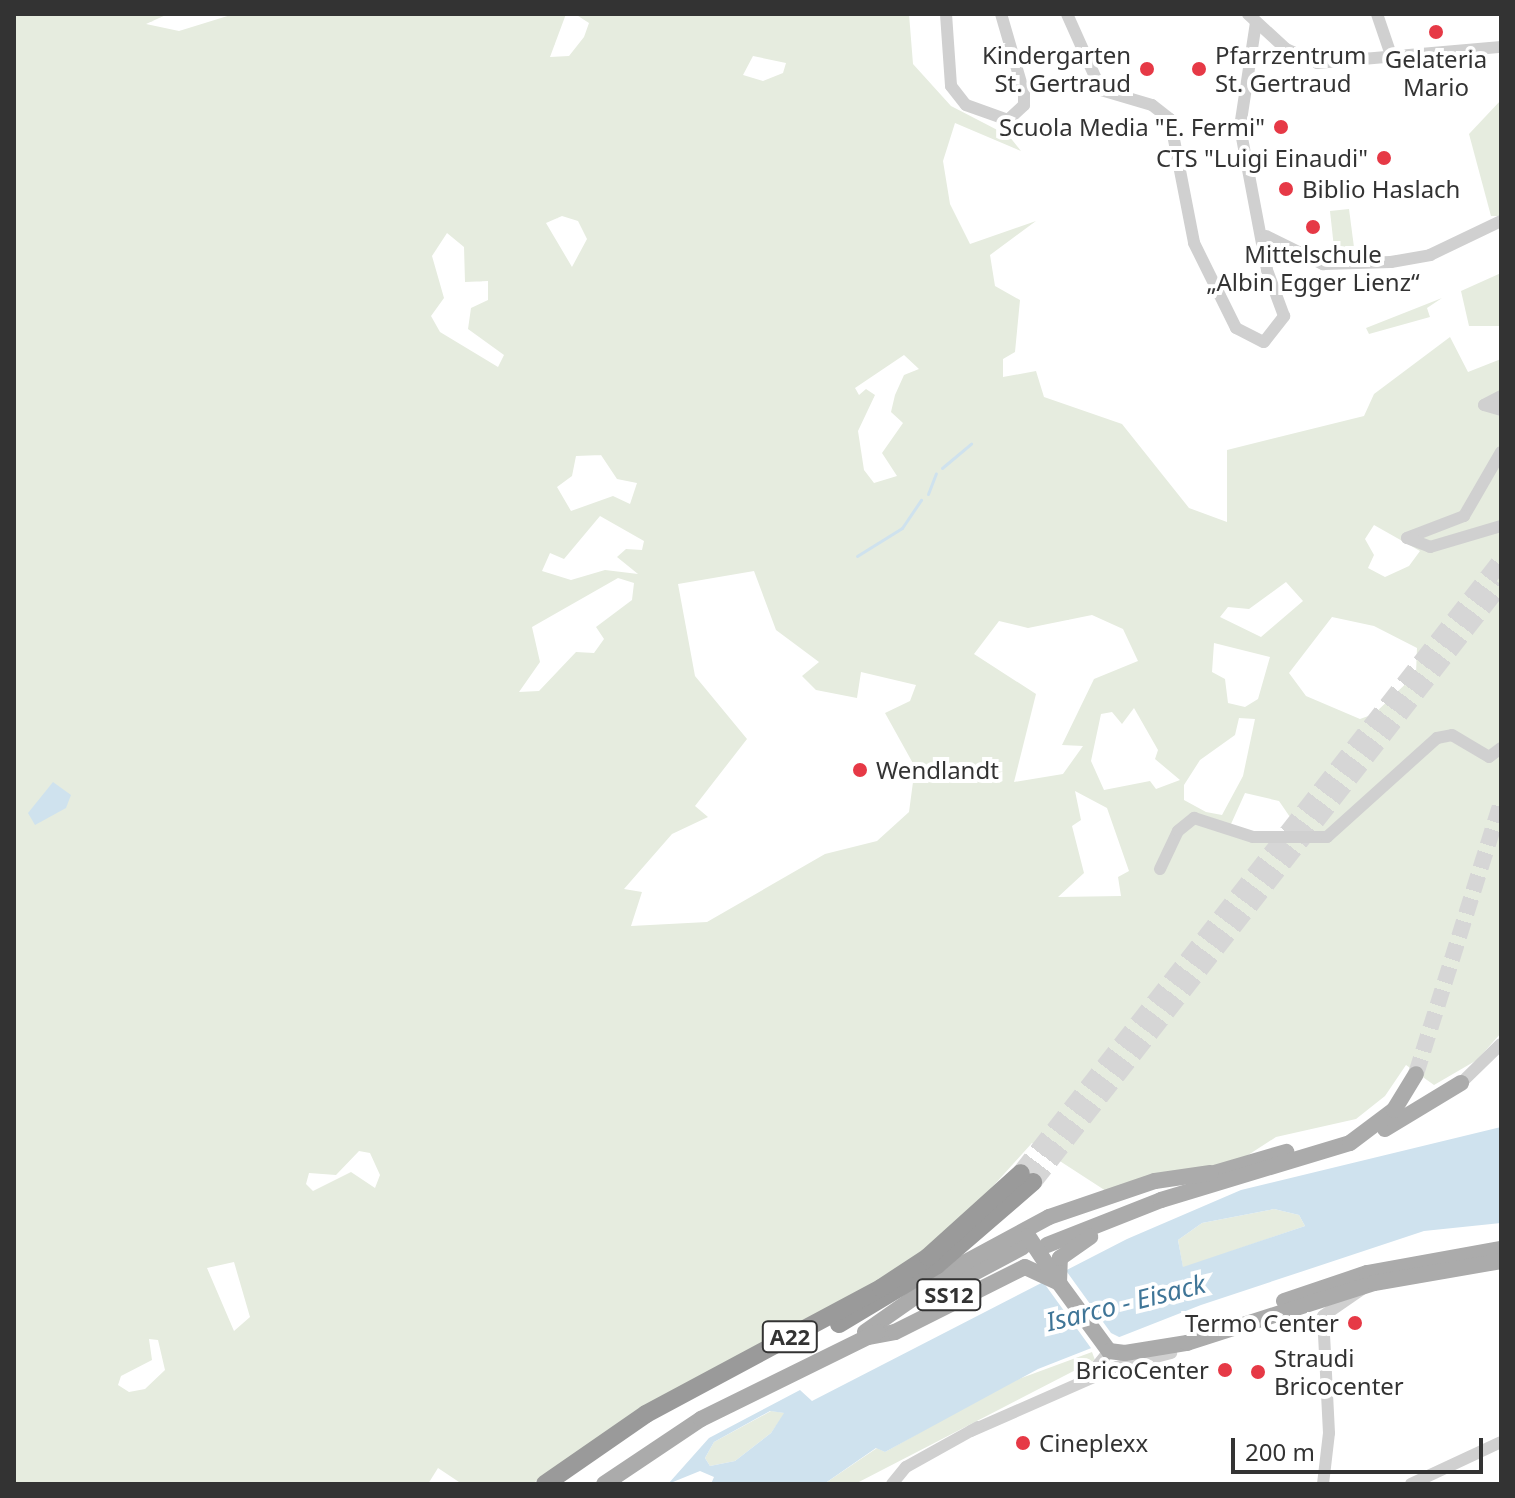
<!DOCTYPE html>
<html>
<head>
<meta charset="utf-8">
<style>
	body { margin:0 }
	#map { position:relative; width:1515px; height:1498px; overflow:hidden; background:#fff; font-family:"Noto Sans",sans-serif }
	div>[style] { position:absolute }
	[style*='--x'] { left:calc(var(--x)*1px); top:calc(var(--y)*1px); width:calc(var(--w)*1px); rotate:calc(var(--a)*1deg) }
	.green>* { inset:0; background:#e6ecdf }
	.water>* { inset:0; background:#cfe2ee }
	.pier>* { inset:0; background:#fff }
	.stream>* { height:3px; margin:-1.5px; padding:0 1.5px; transform-origin:1.5px; border-radius:1.5px; background:#cfe2ee }
	.major-tunnel>* { height:16px; margin-top:-8px; transform-origin:0; background:repeating-linear-gradient(90deg,#d6d6d6 0 16px,transparent 0 24px) }
	.highway-tunnel>* { height:18px; margin-top:-9px; transform-origin:0; background:repeating-linear-gradient(90deg,#d6d6d6 0 18px,transparent 0 27px) }
	.minor>* { height:12px; margin:-6px; padding:0 6px; transform-origin:6px; border-radius:6px; background:#d0d0d0 }
	.major>* { height:16px; margin:-8px; padding:0 8px; transform-origin:8px; border-radius:8px; background:#ababab }
	.highway>* { height:18px; margin:-9px; padding:0 9px; transform-origin:9px; border-radius:9px; background:#9a9a9a }
	.major-bridge>* { height:16px; margin:-8px; padding:0 8px; transform-origin:8px; border-radius:8px; background:#ababab }
	.dots>* { width:22px; height:22px; translate:-50% -50%; box-sizing:border-box; border:4px solid #fff; border-radius:50% }
	span { translate:-50% -50%; white-space:nowrap; text-align:center; line-height:1.15; -webkit-text-stroke:8px #fff; paint-order:stroke }
	.shield-label span { padding:2px 6px; background:#fff; border:2px solid; border-radius:6px; -webkit-text-stroke-width:0 }
	.shield-label { font-size:22px; color:#333; font-weight:700 }
	.poi-label { font-size:24px; color:#333 }
	.right { translate:-100% -50%; text-align:right }
	.left { translate:0 -50%; text-align:left }
	.water-label { font-size:26px; color:#3f7597; font-style:italic }
	.frame { position:absolute; inset:0; border:16px solid #333; pointer-events:none }
	.scale { position:absolute; left:1231px; top:1438px; width:252px; height:36px; box-sizing:border-box; border:4px solid #333; border-top:0; padding-left:10px; font-size:24px; line-height:28px; white-space:nowrap; color:#333; -webkit-text-stroke:6px #fff; paint-order:stroke }
</style>
</head>
<body>
<div id="map">
	<div class="green">
		<i style="clip-path:polygon(evenodd,14px 14px,168px 14px,146px 24px,179px 31px,234px 14px,566px 14px,550px 57px,569px 56px,584px 37px,589px 23px,575px 14px,909px 14px,913px 64px,951px 106px,1009px 136px,1021px 151px,955px 123px,943px 161px,950px 204px,970px 244px,1036px 221px,990px 255px,995px 286px,1020px 300px,1015px 352px,1003px 359px,1003px 377px,1036px 371px,1044px 397px,1122px 424px,1189px 508px,1227px 522px,1227px 450px,1364px 416px,1374px 394px,1450px 337px,1468px 372px,1501px 359px,1501px 1033px,1477px 1060px,1434px 1085px,1406px 1065px,1385px 1096px,1356px 1119px,1276px 1137px,1242px 1159px,1106px 1191px,1032px 1143px,959px 1224px,885px 1278px,644px 1407px,532px 1484px,462px 1484px,438px 1468px,428px 1484px,14px 1484px,14px 14px,753px 56px,786px 63px,783px 73px,763px 81px,743px 75px,753px 56px,14px 14px,562px 216px,578px 221px,587px 239px,572px 267px,546px 223px,562px 216px,14px 14px,447px 233px,464px 247px,465px 282px,488px 281px,488px 300px,471px 308px,468px 329px,504px 355px,498px 367px,440px 332px,431px 316px,444px 298px,432px 256px,447px 233px,14px 14px,904px 355px,919px 369px,904px 375px,895px 395px,891px 412px,903px 423px,882px 453px,897px 476px,874px 483px,864px 470px,858px 431px,875px 395px,866px 389px,859px 395px,855px 388px,904px 355px,14px 14px,601px 455px,617px 479px,637px 483px,630px 504px,613px 496px,571px 511px,557px 487px,572px 476px,576px 456px,601px 455px,14px 14px,600px 516px,644px 541px,642px 550px,626px 549px,617px 557px,638px 574px,605px 570px,571px 580px,542px 571px,550px 553px,564px 559px,600px 516px,14px 14px,1374px 525px,1420px 551px,1409px 566px,1385px 577px,1368px 568px,1374px 555px,1365px 539px,1374px 525px,14px 14px,754px 571px,776px 630px,819px 662px,802px 676px,816px 690px,857px 698px,861px 672px,916px 685px,910px 701px,885px 713px,915px 767px,909px 812px,877px 841px,825px 854px,707px 922px,631px 926px,642px 892px,624px 889px,672px 834px,708px 817px,695px 806px,747px 739px,695px 676px,678px 584px,754px 571px,14px 14px,618px 578px,634px 583px,632px 600px,596px 627px,604px 639px,594px 653px,576px 652px,539px 691px,519px 692px,540px 662px,532px 627px,618px 578px,14px 14px,1286px 582px,1303px 601px,1261px 637px,1220px 617px,1228px 607px,1249px 609px,1286px 582px,14px 14px,1092px 615px,1123px 629px,1138px 661px,1094px 679px,1062px 745px,1083px 746px,1063px 774px,1014px 782px,1036px 694px,974px 654px,999px 621px,1028px 628px,1092px 615px,14px 14px,1332px 617px,1374px 626px,1417px 648px,1416px 674px,1374px 714px,1360px 719px,1306px 696px,1289px 673px,1332px 617px,14px 14px,1214px 643px,1270px 657px,1258px 699px,1245px 707px,1228px 703px,1225px 679px,1212px 672px,1214px 643px,14px 14px,1134px 708px,1158px 750px,1155px 759px,1180px 780px,1156px 789px,1150px 781px,1104px 790px,1091px 761px,1101px 714px,1112px 712px,1122px 724px,1134px 708px,14px 14px,1239px 718px,1255px 719px,1243px 776px,1222px 815px,1206px 812px,1184px 800px,1184px 785px,1200px 760px,1235px 735px,1239px 718px,14px 14px,1075px 791px,1107px 808px,1129px 871px,1118px 877px,1121px 896px,1058px 897px,1084px 873px,1072px 826px,1081px 820px,1075px 791px,14px 14px,1245px 793px,1279px 801px,1292px 820px,1286px 834px,1254px 835px,1231px 824px,1245px 793px,14px 14px,359px 1151px,370px 1153px,380px 1175px,375px 1188px,351px 1172px,313px 1191px,306px 1184px,309px 1173px,336px 1175px,359px 1151px,14px 14px,234px 1262px,250px 1317px,234px 1331px,207px 1268px,234px 1262px,14px 14px,149px 1339px,158px 1340px,165px 1370px,145px 1389px,129px 1392px,118px 1385px,121px 1376px,152px 1360px,149px 1339px)"></i>
		<i style="clip-path:polygon(1501px 100px,1501px 216px,1491px 216px,1469px 134px)"></i>
		<i style="clip-path:polygon(1349px 209px,1355px 255px,1335px 257px,1330px 211px)"></i>
		<i style="clip-path:polygon(1501px 273px,1501px 326px,1469px 326px,1461px 291px)"></i>
		<i style="clip-path:polygon(1442px 298px,1427px 308px,1430px 317px,1369px 334px,1366px 328px)"></i>
		<i style="clip-path:polygon(1274px 1209px,1299px 1215px,1305px 1226px,1183px 1268px,1178px 1240px,1202px 1223px)"></i>
		<i style="clip-path:polygon(1092px 1352px,1095px 1360px,855px 1484px,824px 1484px,877px 1448px,885px 1452px,1008px 1383px)"></i>
		<i style="clip-path:polygon(771px 1411px,785px 1413px,771px 1433px,735px 1461px,710px 1466px,705px 1458px,714px 1442px)"></i>
	</div>
	<div class="water">
		<i style="clip-path:polygon(53px 782px,71px 795px,66px 808px,35px 825px,28px 813px)"></i>
		<i style="clip-path:polygon(evenodd,1501px 1127px,1501px 1223px,1424px 1231px,1201px 1305px,1038px 1369px,885px 1452px,876px 1448px,824px 1484px,711px 1484px,714px 1477px,700px 1471px,668px 1484px,709px 1438px,800px 1390px,812px 1401px,1127px 1239px,1241px 1190px,1501px 1127px,1274px 1209px,1299px 1215px,1305px 1226px,1183px 1267px,1178px 1240px,1202px 1223px,1274px 1209px,1501px 1127px,770px 1411px,784px 1413px,771px 1433px,735px 1461px,710px 1466px,705px 1458px,714px 1442px,770px 1411px)"></i>
	</div>
	<div class="pier">
		<i style="clip-path:polygon(1067px 1272px,1111px 1333px,1127px 1341px,1096px 1355px,1041px 1279px)"></i>
	</div>
	<div class="stream">
		<i style="--x:942;--y:468;--w:38;--a:-40"></i>
		<i style="--x:928;--y:494;--w:22;--a:-69"></i>
		<i style="--x:857;--y:556;--w:53;--a:-31.9"></i>
		<i style="--x:902;--y:528;--w:34;--a:-56"></i>
	</div>
	<div class="major-tunnel">
		<i style="--x:1416;--y:1074;--w:284;--a:-72.6"></i>
	</div>
	<div class="highway-tunnel">
		<i style="--x:1021;--y:1173;--w:778;--a:-51.89"></i>
		<i style="--x:1033;--y:1182;--w:759;--a:-51.95"></i>
	</div>
	<div class="minor">
		<i style="--x:946;--y:14;--w:72;--a:86"></i>
		<i style="--x:951;--y:86;--w:24;--a:52"></i>
		<i style="--x:966;--y:105;--w:45;--a:19.7"></i>
		<i style="--x:1008;--y:120;--w:22;--a:-43"></i>
		<i style="--x:1024;--y:105;--w:12;--a:-90"></i>
		<i style="--x:1024;--y:93;--w:82;--a:-106.2"></i>
		<i style="--x:1067;--y:14;--w:83;--a:65.9"></i>
		<i style="--x:1101;--y:90;--w:53;--a:16.4"></i>
		<i style="--x:1152;--y:105;--w:23;--a:38"></i>
		<i style="--x:1170;--y:119;--w:126;--a:79"></i>
		<i style="--x:1194;--y:243;--w:95;--a:63.7"></i>
		<i style="--x:1236;--y:328;--w:31;--a:27"></i>
		<i style="--x:1264;--y:342;--w:33;--a:-52"></i>
		<i style="--x:1284;--y:316;--w:49;--a:-110.3"></i>
		<i style="--x:1267;--y:270;--w:146;--a:-100.7"></i>
		<i style="--x:1240;--y:127;--w:105;--a:-81.3"></i>
		<i style="--x:1248;--y:14;--w:52;--a:42.6"></i>
		<i style="--x:1286;--y:49;--w:34;--a:24"></i>
		<i style="--x:1317;--y:63;--w:185;--a:-5"></i>
		<i style="--x:1377;--y:14;--w:43;--a:71.1"></i>
		<i style="--x:1266;--y:236;--w:64;--a:26.2"></i>
		<i style="--x:1323;--y:264;--w:68;--a:-1.7"></i>
		<i style="--x:1391;--y:262;--w:40;--a:-10"></i>
		<i style="--x:1430;--y:255;--w:79;--a:-25.6"></i>
		<i style="--x:1501;--y:396;--w:19;--a:152"></i>
		<i style="--x:1484;--y:405;--w:18;--a:16"></i>
		<i style="--x:1501;--y:452;--w:74;--a:120"></i>
		<i style="--x:1464;--y:516;--w:61;--a:158.9"></i>
		<i style="--x:1407;--y:538;--w:25;--a:21"></i>
		<i style="--x:1430;--y:547;--w:74;--a:-16.5"></i>
		<i style="--x:1160;--y:869;--w:42;--a:-64.7"></i>
		<i style="--x:1178;--y:831;--w:21;--a:-39"></i>
		<i style="--x:1194;--y:818;--w:62;--a:17.9"></i>
		<i style="--x:1253;--y:837;--w:74;--a:0"></i>
		<i style="--x:1327;--y:837;--w:148;--a:-42"></i>
		<i style="--x:1437;--y:738;--w:15;--a:-11"></i>
		<i style="--x:1452;--y:735;--w:43;--a:30.7"></i>
		<i style="--x:1489;--y:757;--w:15;--a:-37"></i>
		<i style="--x:1461;--y:1083;--w:56;--a:-44.3"></i>
		<i style="--x:1323;--y:1316;--w:51;--a:-34.6"></i>
		<i style="--x:1089;--y:1376;--w:32;--a:-51"></i>
		<i style="--x:971;--y:1431;--w:159;--a:-23.7"></i>
		<i style="--x:1117;--y:1367;--w:56;--a:-14.5"></i>
		<i style="--x:892;--y:1484;--w:22;--a:-51"></i>
		<i style="--x:906;--y:1467;--w:82;--a:-29.1"></i>
		<i style="--x:1323;--y:1484;--w:51;--a:-83.3"></i>
		<i style="--x:1329;--y:1433;--w:117;--a:-92.9"></i>
		<i style="--x:1411;--y:1484;--w:99;--a:-25"></i>
	</div>
	<div class="major">
		<i style="--x:1385;--y:1129;--w:89;--a:-31.2"></i>
		<i style="--x:1201;--y:1177;--w:89;--a:-16.4"></i>
		<i style="--x:1047;--y:1245;--w:123;--a:-21.5"></i>
		<i style="--x:1161;--y:1200;--w:197;--a:-16.8"></i>
		<i style="--x:1350;--y:1143;--w:55;--a:-36.9"></i>
		<i style="--x:1394;--y:1110;--w:42;--a:-58.6"></i>
		<i style="--x:1059;--y:1283;--w:25;--a:-88"></i>
		<i style="--x:1060;--y:1258;--w:37;--a:-35"></i>
		<i style="--x:929;--y:1297;--w:106;--a:-28"></i>
		<i style="--x:1284;--y:1301;--w:88;--a:-18.6"></i>
		<i style="--x:1367;--y:1273;--w:136;--a:-10.2"></i>
		<i style="--x:865;--y:1332;--w:118;--a:-35"></i>
		<i style="--x:962;--y:1264;--w:99;--a:-28.4"></i>
		<i style="--x:1049;--y:1217;--w:112;--a:-18.8"></i>
		<i style="--x:1155;--y:1181;--w:56;--a:-8.3"></i>
		<i style="--x:869;--y:1337;--w:26;--a:-11"></i>
		<i style="--x:895;--y:1332;--w:145;--a:-26.6"></i>
		<i style="--x:1025;--y:1267;--w:38;--a:25"></i>
		<i style="--x:1059;--y:1283;--w:84;--a:53.7"></i>
		<i style="--x:1109;--y:1351;--w:16;--a:7"></i>
		<i style="--x:1125;--y:1353;--w:63;--a:-9.2"></i>
		<i style="--x:1187;--y:1343;--w:196;--a:-17.8"></i>
		<i style="--x:1374;--y:1283;--w:129;--a:-9.8"></i>
		<i style="--x:604;--y:1484;--w:117;--a:-33.8"></i>
		<i style="--x:701;--y:1419;--w:197;--a:-26.2"></i>
	</div>
	<div class="highway">
		<i style="--x:839;--y:1324;--w:114;--a:-31"></i>
		<i style="--x:937;--y:1265;--w:127;--a:-40.8"></i>
		<i style="--x:545;--y:1484;--w:123;--a:-34.7"></i>
		<i style="--x:646;--y:1414;--w:267;--a:-28.2"></i>
		<i style="--x:881;--y:1288;--w:56;--a:-33.4"></i>
		<i style="--x:928;--y:1257;--w:125;--a:-42.1"></i>
	</div>
	<div class="major-bridge">
		<i style="--x:1028;--y:1236;--w:56;--a:56.6"></i>
	</div>
	<div class="dots">
		<i style="left:1436px;top:32px;background:#e63946"></i>
		<i style="left:1147px;top:69px;background:#e63946"></i>
		<i style="left:1199px;top:69px;background:#e63946"></i>
		<i style="left:1281px;top:127px;background:#e63946"></i>
		<i style="left:1384px;top:158px;background:#e63946"></i>
		<i style="left:1286px;top:189px;background:#e63946"></i>
		<i style="left:1313px;top:227px;background:#e63946"></i>
		<i style="left:860px;top:770px;background:#e63946"></i>
		<i style="left:1355px;top:1323px;background:#e63946"></i>
		<i style="left:1225px;top:1370px;background:#e63946"></i>
		<i style="left:1258px;top:1372px;background:#e63946"></i>
		<i style="left:1023px;top:1443px;background:#e63946"></i>
	</div>
	<div class="shield-label">
		<span style="left:949px;top:1295px">SS12</span>
		<span style="left:790px;top:1337px">A22</span>
	</div>
	<div class="poi-label">
		<span class="right" style="left:1131px;top:69px">Kindergarten<br>St. Gertraud</span>
		<span class="left" style="left:1215px;top:69px">Pfarrzentrum<br>St. Gertraud</span>
		<span style="left:1436px;top:73px">Gelateria<br>Mario</span>
		<span class="right" style="left:1265px;top:127px">Scuola Media "E. Fermi"</span>
		<span class="right" style="left:1368px;top:158px">CTS "Luigi Einaudi"</span>
		<span class="left" style="left:1302px;top:189px">Biblio Haslach</span>
		<span style="left:1313px;top:268px">Mittelschule<br>„Albin Egger Lienz“</span>
		<span class="left" style="left:876px;top:770px">Wendlandt</span>
		<span class="right" style="left:1339px;top:1323px">Termo Center</span>
		<span class="left" style="left:1274px;top:1372px">Straudi<br>Bricocenter</span>
		<span class="right" style="left:1209px;top:1370px">BricoCenter</span>
		<span class="left" style="left:1039px;top:1443px">Cineplexx</span>
	</div>
	<div class="water-label">
		<span style="left:1126px;top:1303px;rotate:-14deg">Isarco - Eisack</span>
	</div>
	<div class="frame"></div>
	<div class="scale">200 m</div>
</div>
</body>
</html>
